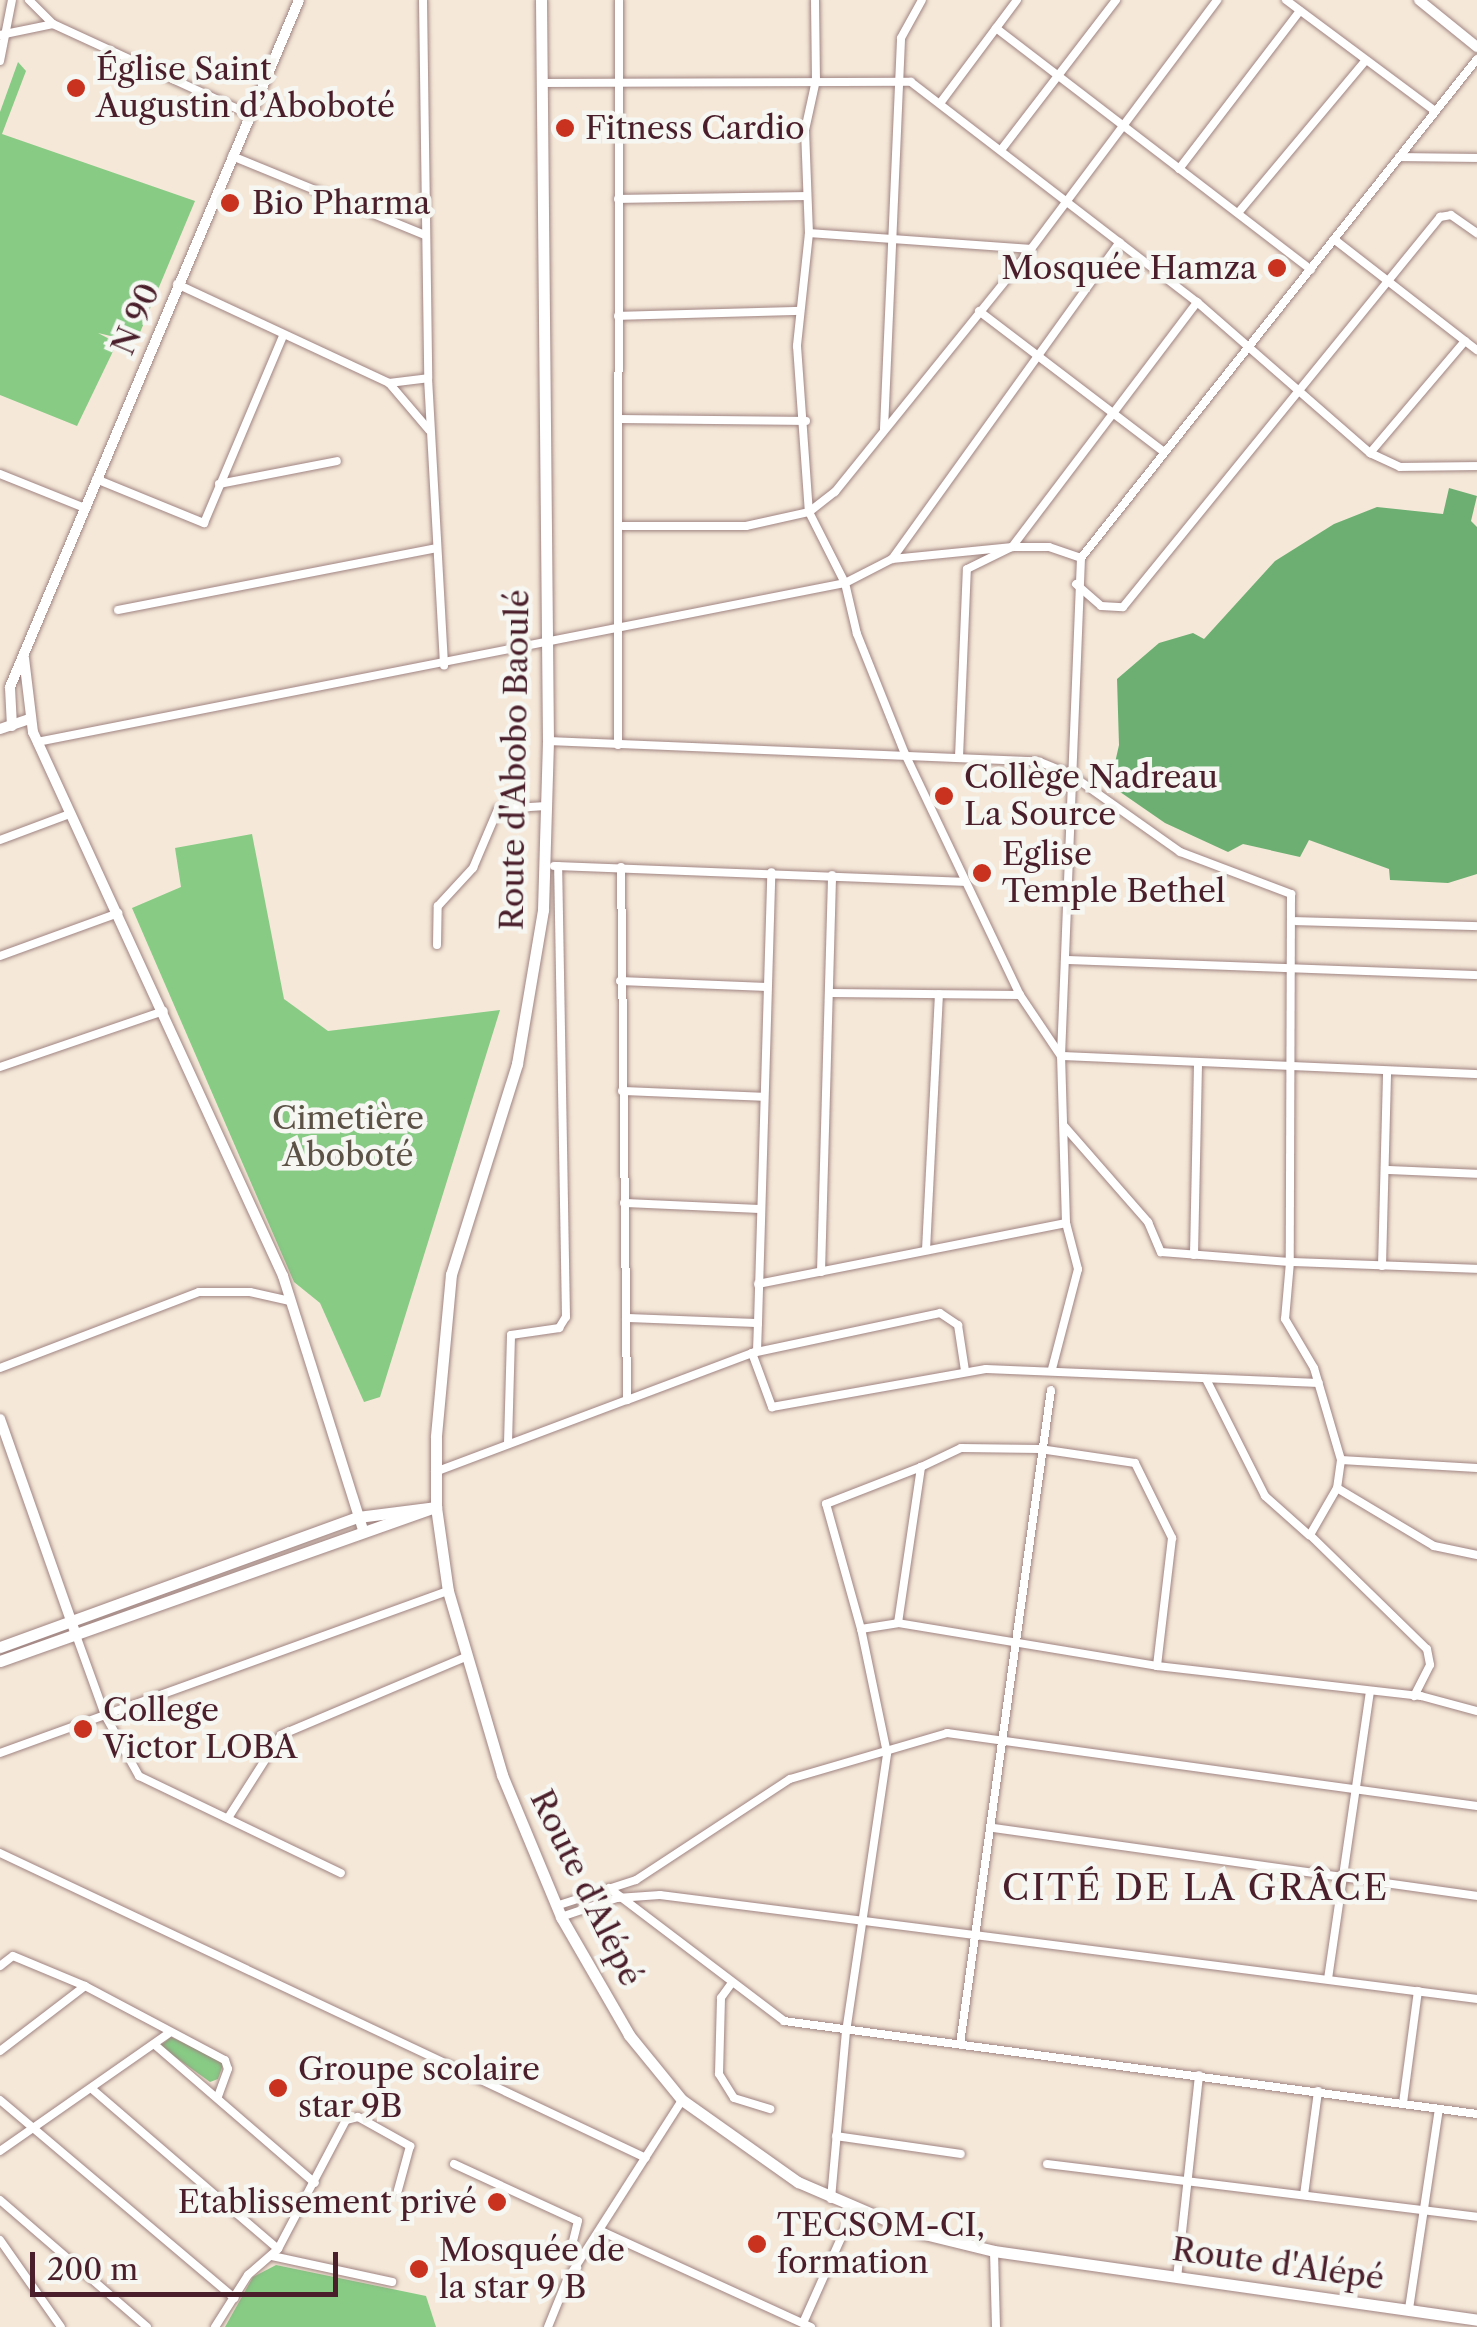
<!DOCTYPE html>
<html>
<head>
<meta charset="utf-8">
<style>
	body { margin:0 }
	#map { position:relative; width:1477px; height:2327px; overflow:hidden; background:#f5e8d8; font-family:"Libre Caslon Text",serif }
	div>[style] { position:absolute }
	[style*='--x'] { left:calc(var(--x)*1px); top:calc(var(--y)*1px); width:calc(var(--w)*1px); rotate:calc(var(--a)*1deg) }
	.green>* { inset:0; background:#87cb85 }
	.forest>* { inset:0; background:#6daf72 }
	.roads { filter:drop-shadow(0 0 2px #a08482) drop-shadow(0 0 2px #a08482) }
	.minor>* { height:8px; margin:-4px; padding:0 4px; transform-origin:4px; border-radius:4px; background:#fff }
	.tertiary>* { height:10px; margin:-5px; padding:0 5px; transform-origin:5px; border-radius:5px; background:#fff }
	.secondary>* { height:11px; margin:-5.5px; padding:0 5.5px; transform-origin:5.5px; border-radius:5.5px; background:#fff }
	.dots>* { width:28px; height:28px; translate:-50% -50%; box-sizing:border-box; border:5px solid #f6f6f2; border-radius:50% }
	span { translate:-50% -50%; white-space:nowrap; text-align:center; line-height:1.15; -webkit-text-stroke:9px #f6f6f2; paint-order:stroke }
	.poi-label { font-size:32px; color:#4a1f2b }
	.left { translate:0 -50%; text-align:left }
	.right { translate:-100% -50%; text-align:right }
	.street-label { font-size:32px; color:#4a1f2b }
	.park-label { font-size:32px; color:#5c5346 }
	.neighbourhood-label { font-size:35px; color:#4a1f2b; letter-spacing:2.5px }
	.scale { position:absolute; left:30px; top:2252px; width:308px; height:45px; box-sizing:border-box; border:5px solid #4a1f2b; border-top:0; padding-left:12px; font-size:30px; line-height:35px; white-space:nowrap; color:#4a1f2b; -webkit-text-stroke:8px #f6f6f2; paint-order:stroke }
</style>
</head>
<body>
<div id="map">
	<div class="green">
		<i style="clip-path:polygon(18px 62px,26px 71px,2px 134px,195px 201px,136px 342px,98px 333px,117px 343px,77px 426px,0 395px,0 112px)"></i>
		<i style="clip-path:polygon(252px 834px,284px 999px,328px 1031px,500px 1010px,380px 1397px,364px 1402px,320px 1303px,294px 1282px,132px 908px,181px 887px,175px 848px)"></i>
		<i style="clip-path:polygon(171px 2037px,224px 2062px,218px 2079px,210px 2082px,160px 2046px)"></i>
		<i style="clip-path:polygon(276px 2265px,426px 2296px,436px 2327px,225px 2327px,253px 2277px)"></i>
	</div>
	<div class="forest">
		<i style="clip-path:polygon(1449px 488px,1477px 496px,1471px 521px,1477px 527px,1477px 874px,1448px 883px,1390px 880px,1389px 869px,1309px 840px,1300px 857px,1243px 844px,1228px 852px,1165px 823px,1110px 785px,1119px 745px,1117px 679px,1159px 643px,1193px 633px,1204px 639px,1275px 561px,1334px 524px,1377px 507px,1443px 514px)"></i>
	</div>
	<div class="roads">
		<div class="minor">
			<i style="--x:29;--y:0;--w:34;--a:45"></i>
			<i style="--x:53;--y:24;--w:218;--a:24.7"></i>
			<i style="--x:423;--y:0;--w:378;--a:89.2"></i>
			<i style="--x:428;--y:378;--w:288;--a:86.8"></i>
			<i style="--x:815;--y:0;--w:80;--a:89.3"></i>
			<i style="--x:816;--y:80;--w:51;--a:102.4"></i>
			<i style="--x:805;--y:130;--w:103;--a:87.8"></i>
			<i style="--x:809;--y:233;--w:114;--a:96.1"></i>
			<i style="--x:797;--y:346;--w:166;--a:85.9"></i>
			<i style="--x:809;--y:512;--w:80;--a:63.1"></i>
			<i style="--x:845;--y:583;--w:52;--a:76.8"></i>
			<i style="--x:857;--y:634;--w:129;--a:68.2"></i>
			<i style="--x:905;--y:754;--w:267;--a:64.5"></i>
			<i style="--x:1020;--y:995;--w:73;--a:56.1"></i>
			<i style="--x:1061;--y:1056;--w:416;--a:2.5"></i>
			<i style="--x:1286;--y:0;--w:186;--a:36.7"></i>
			<i style="--x:996;--y:28;--w:397;--a:37.5"></i>
			<i style="--x:0;--y:35;--w:54;--a:-11.7"></i>
			<i style="--x:0;--y:61;--w:62;--a:-78.9"></i>
			<i style="--x:542;--y:83;--w:369;--a:-0.2"></i>
			<i style="--x:911;--y:82;--w:361;--a:37.6"></i>
			<i style="--x:1197;--y:302;--w:230;--a:41.1"></i>
			<i style="--x:1370;--y:453;--w:33;--a:25"></i>
			<i style="--x:1400;--y:467;--w:77;--a:-0.7"></i>
			<i style="--x:941;--y:102;--w:127;--a:-53.3"></i>
			<i style="--x:1001;--y:150;--w:189;--a:-52.5"></i>
			<i style="--x:232;--y:156;--w:209;--a:22.3"></i>
			<i style="--x:1399;--y:157;--w:78;--a:0.7"></i>
			<i style="--x:1179;--y:169;--w:199;--a:-52.6"></i>
			<i style="--x:618;--y:199;--w:187;--a:-0.9"></i>
			<i style="--x:1238;--y:213;--w:199;--a:-50.1"></i>
			<i style="--x:809;--y:233;--w:223;--a:4.1"></i>
			<i style="--x:1335;--y:240;--w:180;--a:37.8"></i>
			<i style="--x:177;--y:284;--w:234;--a:25"></i>
			<i style="--x:389;--y:383;--w:62;--a:49.6"></i>
			<i style="--x:979;--y:311;--w:233;--a:37.3"></i>
			<i style="--x:618;--y:316;--w:181;--a:-1.6"></i>
			<i style="--x:389;--y:383;--w:39;--a:-7"></i>
			<i style="--x:622;--y:419;--w:184;--a:0.6"></i>
			<i style="--x:884;--y:429;--w:391;--a:-87.5"></i>
			<i style="--x:901;--y:38;--w:43;--a:-61.1"></i>
			<i style="--x:1370;--y:453;--w:147;--a:-49.7"></i>
			<i style="--x:0;--y:474;--w:92;--a:21.8"></i>
			<i style="--x:96;--y:479;--w:117;--a:22.2"></i>
			<i style="--x:204;--y:523;--w:203;--a:-67.1"></i>
			<i style="--x:219;--y:484;--w:120;--a:-11"></i>
			<i style="--x:623;--y:526;--w:123;--a:0"></i>
			<i style="--x:746;--y:526;--w:65;--a:-12.5"></i>
			<i style="--x:809;--y:512;--w:33;--a:-38"></i>
			<i style="--x:835;--y:492;--w:312;--a:-51.1"></i>
			<i style="--x:1031;--y:249;--w:311;--a:-53.2"></i>
			<i style="--x:892;--y:559;--w:121;--a:-5.7"></i>
			<i style="--x:1012;--y:547;--w:37;--a:0"></i>
			<i style="--x:1049;--y:547;--w:34;--a:19"></i>
			<i style="--x:1076;--y:584;--w:33;--a:41"></i>
			<i style="--x:1101;--y:606;--w:22;--a:3"></i>
			<i style="--x:1123;--y:607;--w:503;--a:-50.9"></i>
			<i style="--x:1440;--y:217;--w:11;--a:-10"></i>
			<i style="--x:1451;--y:215;--w:32;--a:35"></i>
			<i style="--x:118;--y:610;--w:321;--a:-11"></i>
			<i style="--x:548;--y:741;--w:492;--a:2.4"></i>
			<i style="--x:1040;--y:762;--w:32;--a:22"></i>
			<i style="--x:1070;--y:774;--w:135;--a:35.3"></i>
			<i style="--x:1180;--y:852;--w:119;--a:20.7"></i>
			<i style="--x:1291;--y:894;--w:368;--a:90.2"></i>
			<i style="--x:1290;--y:1262;--w:187;--a:2.1"></i>
			<i style="--x:37;--y:742;--w:823;--a:-11.13"></i>
			<i style="--x:845;--y:583;--w:53;--a:-27.1"></i>
			<i style="--x:892;--y:559;--w:390;--a:-54.3"></i>
			<i style="--x:618;--y:745;--w:745;--a:-89.92"></i>
			<i style="--x:959;--y:757;--w:188;--a:-87.6"></i>
			<i style="--x:967;--y:569;--w:50;--a:-26.1"></i>
			<i style="--x:1012;--y:547;--w:307;--a:-52.9"></i>
			<i style="--x:0;--y:840;--w:75;--a:-20.4"></i>
			<i style="--x:554;--y:866;--w:410;--a:2.2"></i>
			<i style="--x:1296;--y:921;--w:181;--a:1.6"></i>
			<i style="--x:437;--y:945;--w:39;--a:-89"></i>
			<i style="--x:438;--y:906;--w:52;--a:-47.4"></i>
			<i style="--x:473;--y:868;--w:64;--a:-67"></i>
			<i style="--x:498;--y:809;--w:48;--a:-3.6"></i>
			<i style="--x:0;--y:956;--w:126;--a:-20"></i>
			<i style="--x:1065;--y:960;--w:412;--a:2.1"></i>
			<i style="--x:620;--y:981;--w:147;--a:2.3"></i>
			<i style="--x:830;--y:993;--w:190;--a:0.6"></i>
			<i style="--x:0;--y:1067;--w:173;--a:-18.9"></i>
			<i style="--x:622;--y:1091;--w:142;--a:2.4"></i>
			<i style="--x:1064;--y:1126;--w:128;--a:48.8"></i>
			<i style="--x:1148;--y:1222;--w:33;--a:67"></i>
			<i style="--x:1161;--y:1252;--w:129;--a:4.4"></i>
			<i style="--x:1290;--y:1262;--w:57;--a:95"></i>
			<i style="--x:1285;--y:1319;--w:57;--a:59.4"></i>
			<i style="--x:1314;--y:1368;--w:96;--a:73.6"></i>
			<i style="--x:1341;--y:1460;--w:28;--a:98"></i>
			<i style="--x:1337;--y:1488;--w:54;--a:119.9"></i>
			<i style="--x:1310;--y:1535;--w:163;--a:44.3"></i>
			<i style="--x:1427;--y:1649;--w:16;--a:79"></i>
			<i style="--x:1430;--y:1665;--w:35;--a:117"></i>
			<i style="--x:1387;--y:1170;--w:90;--a:2.5"></i>
			<i style="--x:624;--y:1203;--w:137;--a:2.5"></i>
			<i style="--x:926;--y:1250;--w:256;--a:-87.1"></i>
			<i style="--x:1194;--y:1255;--w:192;--a:-88.8"></i>
			<i style="--x:1382;--y:1266;--w:195;--a:-88.5"></i>
			<i style="--x:821;--y:1272;--w:397;--a:-88.4"></i>
			<i style="--x:758;--y:1284;--w:314;--a:-11.2"></i>
			<i style="--x:626;--y:1318;--w:132;--a:2.2"></i>
			<i style="--x:758;--y:1323;--w:451;--a:-88.3"></i>
			<i style="--x:757;--y:1351;--w:28;--a:-88"></i>
			<i style="--x:752;--y:1353;--w:58;--a:69.7"></i>
			<i style="--x:772;--y:1407;--w:217;--a:-10.1"></i>
			<i style="--x:986;--y:1369;--w:333;--a:2.4"></i>
			<i style="--x:0;--y:1368;--w:213;--a:-20.9"></i>
			<i style="--x:199;--y:1292;--w:51;--a:0"></i>
			<i style="--x:250;--y:1292;--w:41;--a:12.7"></i>
			<i style="--x:1052;--y:1369;--w:103;--a:-75.4"></i>
			<i style="--x:1078;--y:1269;--w:48;--a:-104.6"></i>
			<i style="--x:1066;--y:1223;--w:167;--a:-91.7"></i>
			<i style="--x:1061;--y:1056;--w:498;--a:-87.7"></i>
			<i style="--x:1081;--y:558;--w:637;--a:-51.56"></i>
			<i style="--x:1206;--y:1379;--w:131;--a:63.2"></i>
			<i style="--x:1265;--y:1496;--w:59;--a:41.6"></i>
			<i style="--x:627;--y:1400;--w:134;--a:-20.6"></i>
			<i style="--x:752;--y:1353;--w:192;--a:-12"></i>
			<i style="--x:940;--y:1313;--w:22;--a:34"></i>
			<i style="--x:958;--y:1325;--w:47;--a:81.3"></i>
			<i style="--x:508;--y:1443;--w:108;--a:-88.4"></i>
			<i style="--x:511;--y:1335;--w:49;--a:-8.3"></i>
			<i style="--x:559;--y:1328;--w:13;--a:-58"></i>
			<i style="--x:566;--y:1317;--w:451;--a:-91"></i>
			<i style="--x:1341;--y:1460;--w:136;--a:3.4"></i>
			<i style="--x:435;--y:1472;--w:205;--a:-20.6"></i>
			<i style="--x:627;--y:1400;--w:533;--a:-90.64"></i>
			<i style="--x:1337;--y:1488;--w:113;--a:30.9"></i>
			<i style="--x:1434;--y:1546;--w:44;--a:11.8"></i>
			<i style="--x:898;--y:1623;--w:263;--a:9.4"></i>
			<i style="--x:1157;--y:1666;--w:266;--a:6.5"></i>
			<i style="--x:1421;--y:1696;--w:58;--a:15"></i>
			<i style="--x:861;--y:1629;--w:130;--a:-105.6"></i>
			<i style="--x:826;--y:1504;--w:102;--a:-21.3"></i>
			<i style="--x:76;--y:1635;--w:85;--a:70.1"></i>
			<i style="--x:105;--y:1715;--w:70;--a:60.9"></i>
			<i style="--x:139;--y:1776;--w:224;--a:25.7"></i>
			<i style="--x:0;--y:1753;--w:476;--a:-19.9"></i>
			<i style="--x:228;--y:1818;--w:98;--a:-57.4"></i>
			<i style="--x:281;--y:1735;--w:198;--a:-22.9"></i>
			<i style="--x:994;--y:1828;--w:488;--a:8"></i>
			<i style="--x:0;--y:1853;--w:714;--a:25.27"></i>
			<i style="--x:609;--y:1888;--w:220;--a:37.2"></i>
			<i style="--x:784;--y:2021;--w:699;--a:7.64"></i>
			<i style="--x:556;--y:1906;--w:84;--a:-18"></i>
			<i style="--x:636;--y:1880;--w:184;--a:-33.3"></i>
			<i style="--x:790;--y:1779;--w:164;--a:-16.3"></i>
			<i style="--x:947;--y:1733;--w:535;--a:7.84"></i>
			<i style="--x:561;--y:1917;--w:59;--a:-18.7"></i>
			<i style="--x:617;--y:1898;--w:43;--a:-4"></i>
			<i style="--x:660;--y:1895;--w:824;--a:7.25"></i>
			<i style="--x:0;--y:1966;--w:16;--a:-38"></i>
			<i style="--x:13;--y:1956;--w:78;--a:22.6"></i>
			<i style="--x:85;--y:1986;--w:158;--a:27.9"></i>
			<i style="--x:225;--y:2060;--w:9;--a:72"></i>
			<i style="--x:228;--y:2069;--w:30;--a:110"></i>
			<i style="--x:1328;--y:1979;--w:290;--a:-81.7"></i>
			<i style="--x:731;--y:1984;--w:17;--a:126"></i>
			<i style="--x:721;--y:1998;--w:76;--a:91.5"></i>
			<i style="--x:719;--y:2074;--w:28;--a:58"></i>
			<i style="--x:734;--y:2098;--w:38;--a:17"></i>
			<i style="--x:960;--y:2044;--w:660;--a:-82.08"></i>
			<i style="--x:155;--y:2045;--w:211;--a:40.8"></i>
			<i style="--x:0;--y:2051;--w:107;--a:-37.4"></i>
			<i style="--x:92;--y:2089;--w:245;--a:40.7"></i>
			<i style="--x:0;--y:2100;--w:307;--a:40.2"></i>
			<i style="--x:1403;--y:2103;--w:113;--a:-82.4"></i>
			<i style="--x:836;--y:2136;--w:126;--a:8.2"></i>
			<i style="--x:0;--y:2151;--w:206;--a:-34.9"></i>
			<i style="--x:454;--y:2164;--w:136;--a:24.7"></i>
			<i style="--x:578;--y:2221;--w:32;--a:104"></i>
			<i style="--x:570;--y:2252;--w:17;--a:65"></i>
			<i style="--x:1047;--y:2164;--w:433;--a:7"></i>
			<i style="--x:1304;--y:2195;--w:105;--a:-82.3"></i>
			<i style="--x:831;--y:2199;--w:168;--a:-84.9"></i>
			<i style="--x:846;--y:2032;--w:282;--a:-81.6"></i>
			<i style="--x:887;--y:1753;--w:127;--a:-101.8"></i>
			<i style="--x:861;--y:1629;--w:37;--a:-9"></i>
			<i style="--x:898;--y:1623;--w:158;--a:-81.6"></i>
			<i style="--x:921;--y:1467;--w:44;--a:-25.4"></i>
			<i style="--x:961;--y:1448;--w:79;--a:0.7"></i>
			<i style="--x:1040;--y:1449;--w:96;--a:8.4"></i>
			<i style="--x:1135;--y:1463;--w:84;--a:63.7"></i>
			<i style="--x:1172;--y:1538;--w:129;--a:96.7"></i>
			<i style="--x:0;--y:2200;--w:194;--a:40.8"></i>
			<i style="--x:601;--y:2231;--w:231;--a:24.6"></i>
			<i style="--x:0;--y:2240;--w:106;--a:55"></i>
			<i style="--x:994;--y:2251;--w:76;--a:88.5"></i>
			<i style="--x:272;--y:2256;--w:123;--a:12.2"></i>
			<i style="--x:1177;--y:2278;--w:204;--a:-83.8"></i>
			<i style="--x:1409;--y:2309;--w:202;--a:-81.5"></i>
			<i style="--x:803;--y:2323;--w:125;--a:-65.9"></i>
			<i style="--x:215;--y:2327;--w:62;--a:-57.6"></i>
			<i style="--x:248;--y:2275;--w:40;--a:-41"></i>
			<i style="--x:278;--y:2249;--w:146;--a:-62.2"></i>
			<i style="--x:346;--y:2120;--w:12;--a:-14"></i>
			<i style="--x:358;--y:2117;--w:60;--a:29.1"></i>
			<i style="--x:410;--y:2146;--w:46;--a:105.3"></i>
			<i style="--x:548;--y:2327;--w:51;--a:-68"></i>
			<i style="--x:567;--y:2280;--w:214;--a:-57.4"></i>
		</div>
		<div class="tertiary">
			<i style="--x:1419;--y:0;--w:75;--a:39"></i>
			<i style="--x:24;--y:658;--w:75;--a:83.1"></i>
			<i style="--x:33;--y:732;--w:599;--a:65.32"></i>
			<i style="--x:283;--y:1276;--w:265;--a:72.5"></i>
			<i style="--x:12;--y:726;--w:39;--a:-93"></i>
			<i style="--x:10;--y:687;--w:745;--a:-67.18"></i>
			<i style="--x:0;--y:729;--w:31;--a:-19"></i>
			<i style="--x:0;--y:1419;--w:229;--a:70.6"></i>
		</div>
		<div class="secondary">
			<i style="--x:541;--y:0;--w:741;--a:89.46"></i>
			<i style="--x:548;--y:741;--w:169;--a:91.7"></i>
			<i style="--x:543;--y:910;--w:156;--a:99.6"></i>
			<i style="--x:517;--y:1064;--w:220;--a:107.4"></i>
			<i style="--x:451;--y:1274;--w:164;--a:95.3"></i>
			<i style="--x:436;--y:1437;--w:70;--a:90"></i>
			<i style="--x:436;--y:1507;--w:85;--a:81.9"></i>
			<i style="--x:448;--y:1591;--w:192;--a:73.6"></i>
			<i style="--x:502;--y:1775;--w:154;--a:67.4"></i>
			<i style="--x:561;--y:1917;--w:136;--a:60"></i>
			<i style="--x:629;--y:2035;--w:84;--a:50.8"></i>
			<i style="--x:682;--y:2100;--w:142;--a:35.3"></i>
			<i style="--x:798;--y:2182;--w:124;--a:23.3"></i>
			<i style="--x:912;--y:2231;--w:84;--a:13.7"></i>
			<i style="--x:994;--y:2251;--w:488;--a:8.1"></i>
			<i style="--x:0;--y:1647;--w:381;--a:-20"></i>
			<i style="--x:358;--y:1517;--w:79;--a:-7.3"></i>
			<i style="--x:0;--y:1661;--w:462;--a:-19.5"></i>
		</div>
	</div>
	<div class="dots">
		<i style="left:76px;top:88px;background:#c8321e"></i>
		<i style="left:565px;top:128px;background:#c8321e"></i>
		<i style="left:230px;top:203px;background:#c8321e"></i>
		<i style="left:1277px;top:268px;background:#c8321e"></i>
		<i style="left:944px;top:796px;background:#c8321e"></i>
		<i style="left:982px;top:873px;background:#c8321e"></i>
		<i style="left:83px;top:1729px;background:#c8321e"></i>
		<i style="left:278px;top:2088px;background:#c8321e"></i>
		<i style="left:497px;top:2202px;background:#c8321e"></i>
		<i style="left:757px;top:2244px;background:#c8321e"></i>
		<i style="left:419px;top:2269px;background:#c8321e"></i>
	</div>
	<div class="poi-label">
		<span class="left" style="left:96px;top:88px">Église Saint<br>Augustin d’Aboboté</span>
		<span class="left" style="left:585px;top:128px">Fitness Cardio</span>
		<span class="left" style="left:252px;top:203px">Bio Pharma</span>
		<span class="right" style="left:1257px;top:268px">Mosquée Hamza</span>
		<span class="left" style="left:964px;top:796px">Collège Nadreau<br>La Source</span>
		<span class="left" style="left:1002px;top:873px">Eglise<br>Temple Bethel</span>
		<span class="left" style="left:103px;top:1729px">College<br>Victor LOBA</span>
		<span class="left" style="left:298px;top:2088px">Groupe scolaire<br>star 9B</span>
		<span class="right" style="left:477px;top:2202px">Etablissement privé</span>
		<span class="left" style="left:777px;top:2244px">TECSOM-CI,<br>formation</span>
		<span class="left" style="left:439px;top:2269px">Mosquée de<br>la star 9 B</span>
	</div>
	<div class="street-label">
		<span style="left:136px;top:319px;rotate:-67deg">N 90</span>
		<span style="left:515px;top:760px;rotate:-89deg">Route d'Abobo Baoulé</span>
		<span style="left:586px;top:1888px;rotate:64deg">Route d'Alépé</span>
		<span style="left:1278px;top:2264px;rotate:8deg">Route d'Alépé</span>
	</div>
	<div class="park-label">
		<span style="left:348px;top:1137px">Cimetière<br>Aboboté</span>
	</div>
	<div class="neighbourhood-label">
		<span style="left:1196px;top:1888px">CITÉ DE LA GRÂCE</span>
	</div>
	<div class="scale">200 m</div>
</div>
</body>
</html>
